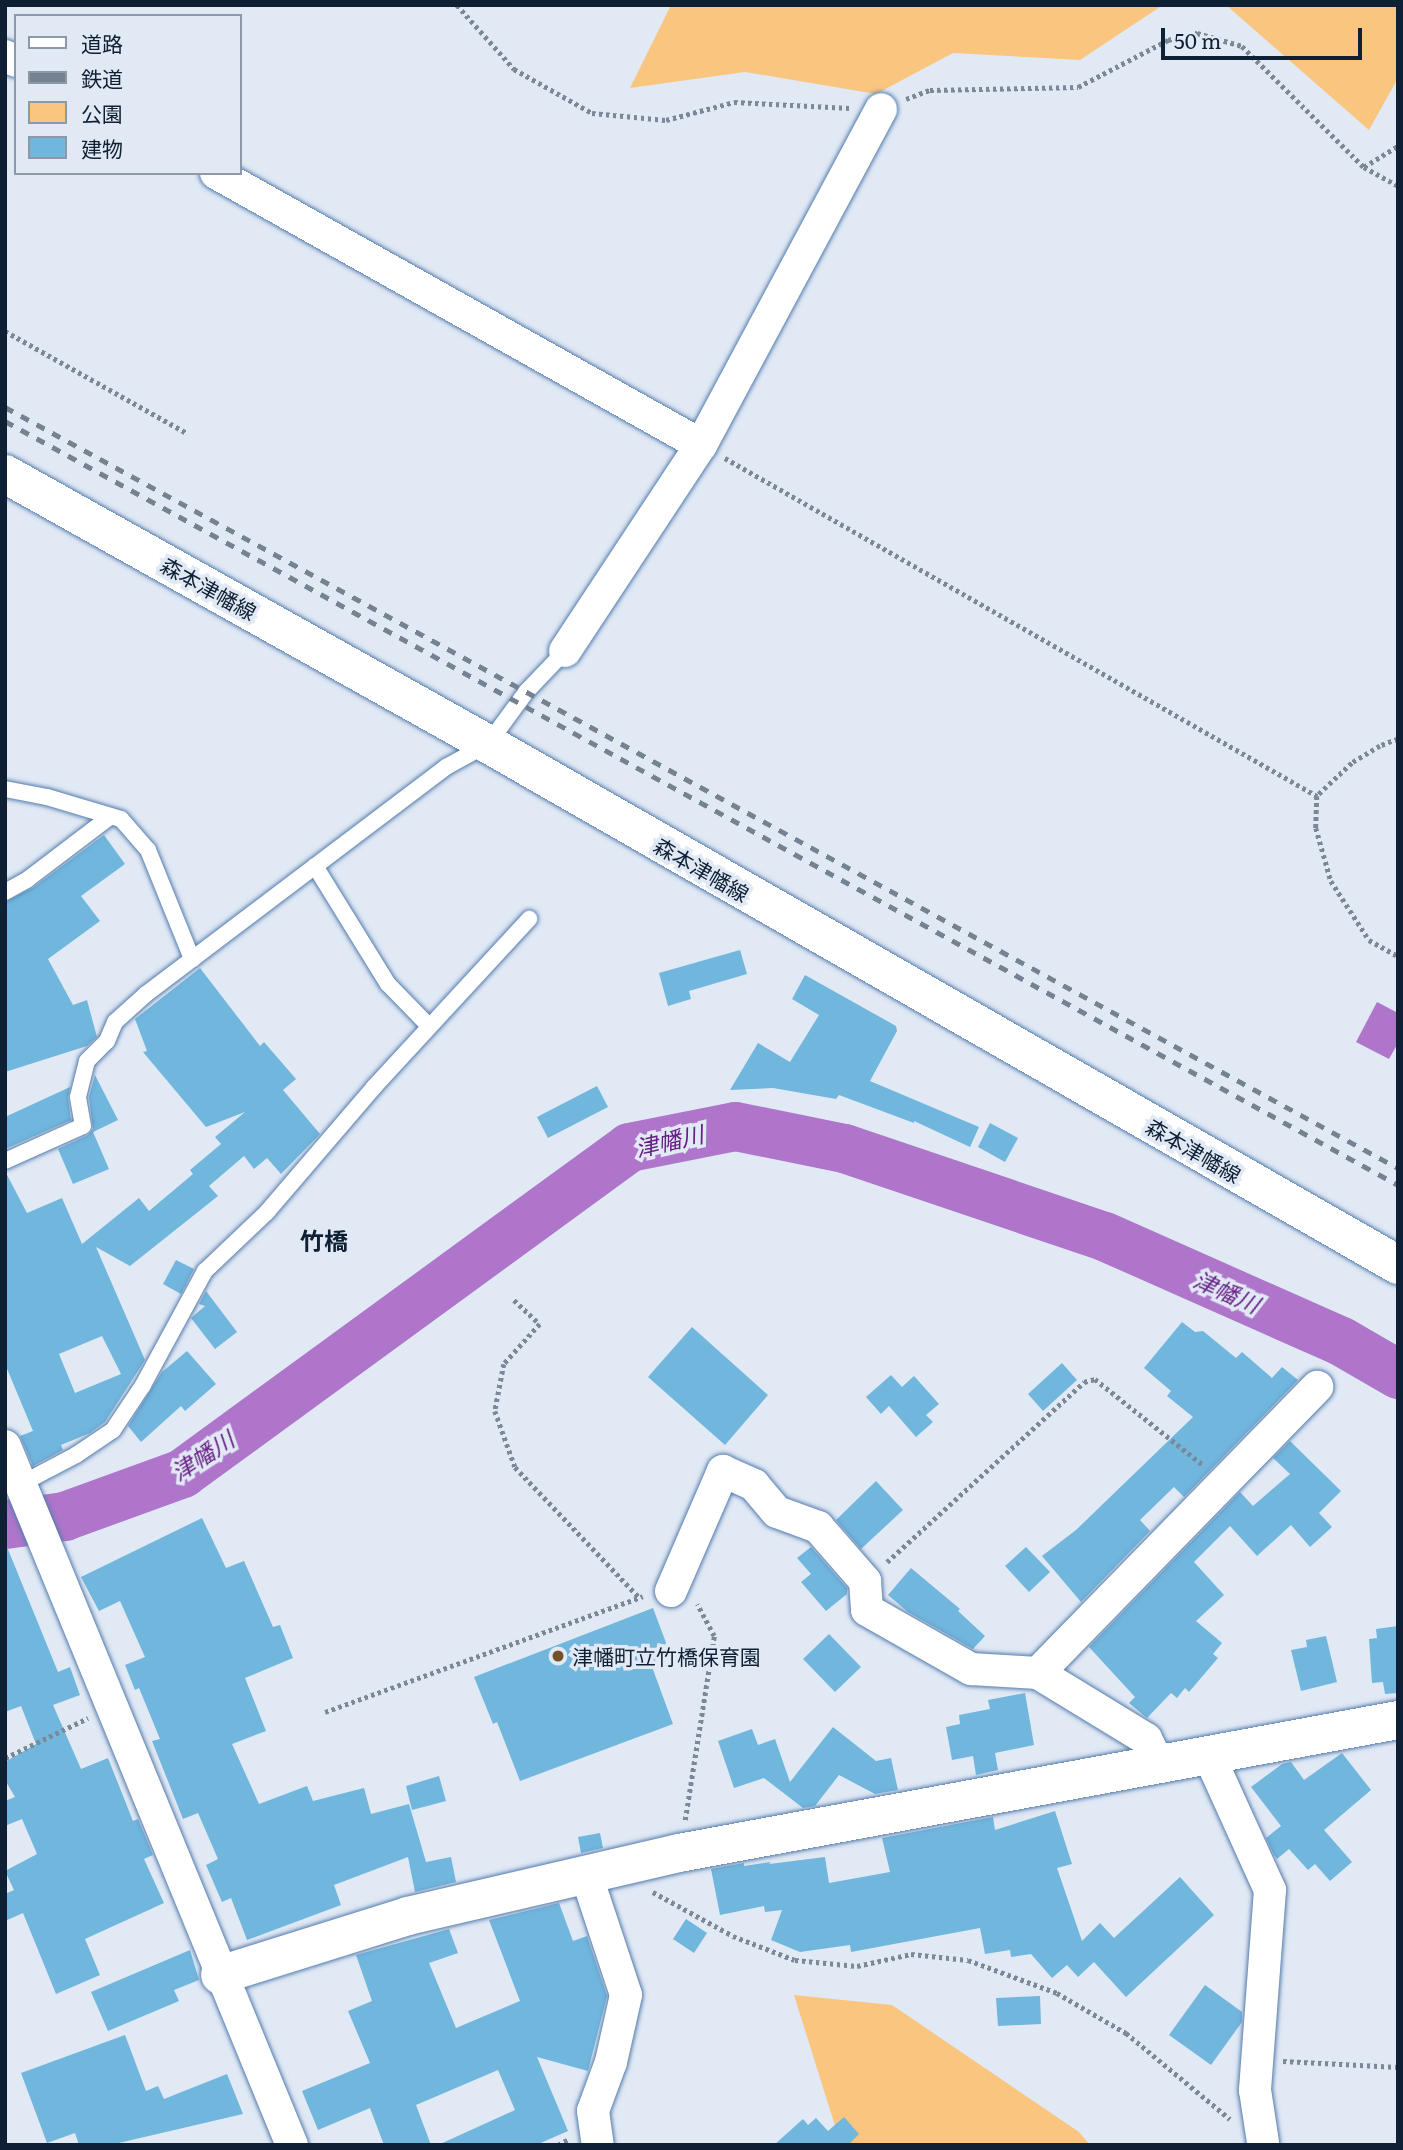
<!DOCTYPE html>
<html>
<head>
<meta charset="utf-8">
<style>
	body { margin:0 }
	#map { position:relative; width:1403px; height:2150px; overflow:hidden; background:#e1e9f5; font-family:Literata,"Noto Sans JP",serif }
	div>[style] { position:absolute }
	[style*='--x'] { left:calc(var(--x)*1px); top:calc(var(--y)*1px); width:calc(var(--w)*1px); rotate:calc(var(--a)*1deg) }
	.green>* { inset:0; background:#f9c57f }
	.water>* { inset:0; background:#ae75ca }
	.river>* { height:49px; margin:-24.5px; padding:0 24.5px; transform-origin:24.5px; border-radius:24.5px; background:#ae75ca }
	.building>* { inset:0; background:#71b6dd }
	.path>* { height:4.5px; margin-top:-2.25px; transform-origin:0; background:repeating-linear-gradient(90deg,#7c8898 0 3.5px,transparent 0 7px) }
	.roads { filter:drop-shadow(0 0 2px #537cad) drop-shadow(0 0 2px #537cad) }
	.lane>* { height:16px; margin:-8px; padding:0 8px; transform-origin:8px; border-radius:8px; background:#fff }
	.street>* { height:32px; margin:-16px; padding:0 16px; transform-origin:16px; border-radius:16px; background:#fff }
	.secondary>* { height:38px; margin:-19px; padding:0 19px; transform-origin:19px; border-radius:19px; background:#fff }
	.rail>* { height:5px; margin-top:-2.5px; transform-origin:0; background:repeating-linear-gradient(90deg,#758292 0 9px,transparent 0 18px) }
	.dots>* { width:19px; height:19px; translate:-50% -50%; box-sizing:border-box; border:4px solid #e1e9f5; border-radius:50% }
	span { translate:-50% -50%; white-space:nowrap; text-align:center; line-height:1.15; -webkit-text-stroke:7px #e1e9f5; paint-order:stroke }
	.street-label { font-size:21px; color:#0f2034 }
	.poi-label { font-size:21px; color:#0f2034 }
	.left { translate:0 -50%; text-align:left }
	.water-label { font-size:23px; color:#671e85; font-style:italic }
	.quarter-label { font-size:24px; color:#0f2034; font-weight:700 }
	.frame { position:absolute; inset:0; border:7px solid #0f2034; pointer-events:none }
	.legend { position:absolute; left:14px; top:14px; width:228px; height:161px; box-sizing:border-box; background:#e1e9f5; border:2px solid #8d99a8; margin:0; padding:9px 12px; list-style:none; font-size:21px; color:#0f2034 }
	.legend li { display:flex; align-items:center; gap:14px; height:35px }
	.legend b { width:35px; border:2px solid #8d99a8 }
	.scale { position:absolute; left:1161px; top:28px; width:201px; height:32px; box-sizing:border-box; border:4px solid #0f2034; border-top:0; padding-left:9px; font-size:21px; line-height:24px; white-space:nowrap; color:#0f2034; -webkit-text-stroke:5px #e1e9f5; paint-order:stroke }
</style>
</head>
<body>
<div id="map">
	<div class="green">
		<i style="clip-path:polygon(671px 5px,1163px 5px,1080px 60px,953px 53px,876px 94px,745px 72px,630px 88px)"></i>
		<i style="clip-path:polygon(1226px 5px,1398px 5px,1398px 78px,1369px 130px)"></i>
		<i style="clip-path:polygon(794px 1995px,892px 2005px,1079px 2132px,1090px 2145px,841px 2145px)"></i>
	</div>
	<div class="water">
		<i style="clip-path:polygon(1377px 1002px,1398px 1013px,1398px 1043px,1389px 1059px,1356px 1042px)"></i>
	</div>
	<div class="river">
		<i style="--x:5;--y:1524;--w:60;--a:-7.7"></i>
		<i style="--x:64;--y:1516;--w:126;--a:-20"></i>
		<i style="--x:182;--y:1473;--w:553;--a:-36.1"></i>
		<i style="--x:629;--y:1147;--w:108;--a:-11.2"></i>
		<i style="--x:735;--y:1126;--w:111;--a:11.4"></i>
		<i style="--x:844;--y:1148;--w:274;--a:18.7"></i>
		<i style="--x:1104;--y:1236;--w:259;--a:23.9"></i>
		<i style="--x:1341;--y:1341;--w:66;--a:30.1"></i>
	</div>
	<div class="building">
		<i style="clip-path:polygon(104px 835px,125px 864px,81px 896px,100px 921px,48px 959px,73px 1005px,87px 1000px,97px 1037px,87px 1046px,5px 1072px,5px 902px,34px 887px)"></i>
		<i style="clip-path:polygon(740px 950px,747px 974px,689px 991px,691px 999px,668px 1006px,659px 973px)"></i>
		<i style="clip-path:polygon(evenodd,200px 968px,260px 1046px,264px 1042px,296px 1079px,283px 1090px,320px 1134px,281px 1174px,267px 1158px,254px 1169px,244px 1156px,209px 1186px,218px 1196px,130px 1266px,96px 1247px,145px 1360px,105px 1422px,90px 1433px,61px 1445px,63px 1450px,33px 1466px,20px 1436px,33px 1431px,5px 1364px,5px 1171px,27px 1213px,62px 1198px,82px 1244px,139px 1198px,149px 1211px,193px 1174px,190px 1170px,221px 1144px,215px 1137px,245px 1112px,206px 1127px,143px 1052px,147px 1051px,135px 1019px,200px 968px,102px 1336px,121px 1374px,75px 1393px,59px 1354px,102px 1336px)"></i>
		<i style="clip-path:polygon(805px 975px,896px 1026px,897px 1031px,870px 1081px,979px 1127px,970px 1147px,914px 1121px,914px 1123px,839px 1095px,836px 1099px,773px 1088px,730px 1090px,758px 1043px,790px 1062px,819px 1015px,792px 999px)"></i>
		<i style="clip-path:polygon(95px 1075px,118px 1120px,93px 1132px,109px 1169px,73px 1184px,58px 1149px,88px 1135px,93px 1129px,89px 1097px)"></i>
		<i style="clip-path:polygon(597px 1086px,608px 1107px,548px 1138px,537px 1117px)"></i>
		<i style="clip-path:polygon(70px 1087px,68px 1098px,71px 1120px,5px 1149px,5px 1117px)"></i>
		<i style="clip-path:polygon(990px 1123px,1018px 1138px,1005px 1162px,978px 1147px)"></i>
		<i style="clip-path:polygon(176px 1260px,194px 1269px,181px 1294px,163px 1284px)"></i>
		<i style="clip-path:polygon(206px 1291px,237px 1332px,215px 1349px,191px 1318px,205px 1306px,199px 1304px)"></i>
		<i style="clip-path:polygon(1182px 1322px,1195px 1332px,1203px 1331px,1236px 1358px,1242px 1352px,1272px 1378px,1282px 1367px,1298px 1380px,1184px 1497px,1174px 1487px,1140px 1520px,1150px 1531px,1081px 1602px,1042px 1556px,1076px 1530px,1193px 1417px,1167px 1396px,1171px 1391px,1144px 1368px)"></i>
		<i style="clip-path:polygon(692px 1327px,768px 1395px,725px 1445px,648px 1377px)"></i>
		<i style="clip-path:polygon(187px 1351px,216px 1384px,185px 1411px,181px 1406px,141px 1442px,128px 1426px,162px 1372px)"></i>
		<i style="clip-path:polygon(1062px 1363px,1077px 1380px,1043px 1411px,1028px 1394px)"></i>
		<i style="clip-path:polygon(891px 1375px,902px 1387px,914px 1376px,939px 1404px,926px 1415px,933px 1422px,916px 1437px,889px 1406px,881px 1414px,866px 1397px)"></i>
		<i style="clip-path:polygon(1290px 1441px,1341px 1491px,1319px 1513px,1332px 1527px,1310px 1547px,1291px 1525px,1257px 1556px,1230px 1526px,1194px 1562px,1224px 1595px,1196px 1621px,1222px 1643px,1213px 1654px,1218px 1658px,1189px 1692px,1185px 1688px,1177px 1698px,1171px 1693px,1147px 1718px,1129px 1703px,1135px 1697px,1089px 1647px,1240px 1492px,1253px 1506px,1290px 1474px,1273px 1458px)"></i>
		<i style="clip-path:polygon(876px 1481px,903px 1510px,861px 1549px,836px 1520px)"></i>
		<i style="clip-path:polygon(202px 1518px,226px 1568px,244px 1561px,273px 1627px,280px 1625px,293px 1658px,245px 1678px,266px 1731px,232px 1744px,259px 1804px,307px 1786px,313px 1801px,364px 1788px,371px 1814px,409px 1804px,426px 1862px,451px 1857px,456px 1882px,415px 1892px,408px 1857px,334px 1885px,341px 1905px,247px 1940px,231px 1898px,222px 1902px,206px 1865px,218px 1859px,198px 1813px,183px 1819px,152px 1741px,160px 1739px,139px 1688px,135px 1690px,125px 1665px,145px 1657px,120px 1601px,99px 1611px,81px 1577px)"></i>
		<i style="clip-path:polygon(5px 1542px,58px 1672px,70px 1667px,80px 1695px,53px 1705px,81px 1769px,108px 1758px,133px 1821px,138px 1819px,153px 1855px,144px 1859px,164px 1903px,85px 1939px,100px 1975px,56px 1994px,23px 1913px,5px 1921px,5px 1894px,14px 1890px,5px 1871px,37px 1854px,22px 1819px,5px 1826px,5px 1801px,15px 1797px,5px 1780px,5px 1762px,36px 1744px,21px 1706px,5px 1712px)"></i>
		<i style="clip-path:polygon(811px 1547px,847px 1588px,847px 1594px,826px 1611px,801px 1582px,811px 1574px,797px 1558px)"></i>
		<i style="clip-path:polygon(1026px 1547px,1050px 1572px,1029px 1592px,1005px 1566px)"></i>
		<i style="clip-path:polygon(911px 1568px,960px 1609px,958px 1611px,985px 1636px,973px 1649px,908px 1612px,888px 1595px)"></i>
		<i style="clip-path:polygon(653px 1608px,671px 1656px,651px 1664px,673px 1724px,520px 1781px,497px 1722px,493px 1724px,474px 1677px)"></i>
		<i style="clip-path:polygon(1398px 1626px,1398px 1693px,1385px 1694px,1383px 1682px,1372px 1683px,1369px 1639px,1377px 1638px,1376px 1629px)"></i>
		<i style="clip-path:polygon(829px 1634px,861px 1667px,835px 1692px,803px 1659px)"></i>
		<i style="clip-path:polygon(1326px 1636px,1337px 1682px,1301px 1691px,1291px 1650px,1307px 1647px,1306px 1640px)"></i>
		<i style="clip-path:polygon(1025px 1693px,1034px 1745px,995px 1753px,998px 1770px,976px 1775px,973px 1756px,952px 1760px,946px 1727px,960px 1724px,959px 1715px,990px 1709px,988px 1700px)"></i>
		<i style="clip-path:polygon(833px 1727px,876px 1761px,891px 1758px,898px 1790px,875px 1794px,839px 1775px,815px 1806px,803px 1808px,764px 1778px,734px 1788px,718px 1741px,752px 1729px,758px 1745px,775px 1739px,790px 1782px)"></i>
		<i style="clip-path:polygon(1342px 1753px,1371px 1790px,1324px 1830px,1352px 1862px,1330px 1881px,1315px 1864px,1308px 1870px,1289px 1849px,1277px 1859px,1274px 1855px,1266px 1838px,1281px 1826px,1251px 1787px,1282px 1764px,1291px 1762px,1304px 1780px)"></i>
		<i style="clip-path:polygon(439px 1776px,446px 1801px,412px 1810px,406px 1786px)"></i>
		<i style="clip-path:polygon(1055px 1811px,1072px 1864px,1057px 1868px,1082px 1941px,1100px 1923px,1114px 1938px,1180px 1877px,1214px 1915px,1126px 1997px,1094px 1962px,1078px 1977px,1067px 1965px,1052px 1978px,1031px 1954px,1011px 1957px,1010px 1950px,985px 1954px,980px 1928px,851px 1952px,850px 1945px,800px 1952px,771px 1940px,782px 1910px,765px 1912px,764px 1906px,720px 1915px,711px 1869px,744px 1863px,744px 1866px,771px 1862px,769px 1864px,825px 1857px,829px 1883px,890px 1872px,882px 1838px,993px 1817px,995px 1830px)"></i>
		<i style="clip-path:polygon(600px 1833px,603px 1848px,581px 1853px,578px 1837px)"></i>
		<i style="clip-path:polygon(559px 1903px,573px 1941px,587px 1936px,607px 1996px,588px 2071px,537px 2057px,568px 2131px,536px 2145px,438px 2145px,515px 2110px,498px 2070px,416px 2105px,431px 2145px,384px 2145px,370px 2108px,318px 2130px,302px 2091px,370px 2063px,348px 2011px,372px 2001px,356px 1955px,449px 1929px,458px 1953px,429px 1963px,456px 2028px,520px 2001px,489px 1920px)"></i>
		<i style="clip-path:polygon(686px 1919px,707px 1933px,694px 1953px,673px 1939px)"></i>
		<i style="clip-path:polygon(190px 1950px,199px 1980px,174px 1990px,179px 2001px,108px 2031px,91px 1992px)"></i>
		<i style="clip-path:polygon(1205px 1985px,1242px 2012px,1242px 2022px,1211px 2065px,1169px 2035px)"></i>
		<i style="clip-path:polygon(1040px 1996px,1041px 2024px,998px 2026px,996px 1998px)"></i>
		<i style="clip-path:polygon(125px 2035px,146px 2091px,158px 2086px,164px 2099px,227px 2074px,243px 2114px,110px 2145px,79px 2145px,75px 2133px,47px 2143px,21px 2073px)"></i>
		<i style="clip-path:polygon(844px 2117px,859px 2134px,848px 2145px,774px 2145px,803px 2119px,808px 2125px,816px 2118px,828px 2131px)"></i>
	</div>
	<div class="path">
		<i style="--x:457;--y:5;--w:86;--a:48.3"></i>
		<i style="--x:514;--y:69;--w:90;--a:29.4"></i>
		<i style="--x:592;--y:113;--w:74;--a:5.4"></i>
		<i style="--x:666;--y:120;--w:70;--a:-14.8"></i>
		<i style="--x:734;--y:102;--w:116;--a:3"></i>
		<i style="--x:906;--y:99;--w:26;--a:-21"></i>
		<i style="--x:930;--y:90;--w:148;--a:-1.2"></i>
		<i style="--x:1078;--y:87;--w:102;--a:-27.6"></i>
		<i style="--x:1168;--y:40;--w:30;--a:-14"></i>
		<i style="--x:1197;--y:33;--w:47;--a:16.1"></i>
		<i style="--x:1242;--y:46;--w:172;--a:44.8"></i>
		<i style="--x:1364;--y:167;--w:39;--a:29"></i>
		<i style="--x:1364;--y:167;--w:40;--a:-32"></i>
		<i style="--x:5;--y:331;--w:209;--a:29.3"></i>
		<i style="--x:725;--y:458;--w:682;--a:29.72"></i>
		<i style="--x:1398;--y:739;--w:19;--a:159"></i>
		<i style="--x:1380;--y:746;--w:33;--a:149"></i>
		<i style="--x:1352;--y:763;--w:48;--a:136.7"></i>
		<i style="--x:1317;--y:796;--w:32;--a:92"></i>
		<i style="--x:1316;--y:828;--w:55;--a:74.2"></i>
		<i style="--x:1331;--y:881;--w:70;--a:57.2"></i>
		<i style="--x:1369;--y:940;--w:33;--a:29"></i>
		<i style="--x:514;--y:1300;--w:35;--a:43"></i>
		<i style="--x:540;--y:1324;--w:54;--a:132"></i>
		<i style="--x:504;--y:1364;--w:48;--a:100.8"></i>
		<i style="--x:495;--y:1411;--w:59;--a:70.3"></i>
		<i style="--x:515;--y:1467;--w:180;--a:46.4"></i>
		<i style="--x:887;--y:1562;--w:267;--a:-42.4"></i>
		<i style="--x:1084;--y:1382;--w:11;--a:-15"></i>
		<i style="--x:1095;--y:1379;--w:137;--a:38.5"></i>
		<i style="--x:325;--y:1712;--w:338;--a:-20"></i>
		<i style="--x:5;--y:1758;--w:92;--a:-25.7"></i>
		<i style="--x:685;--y:1820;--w:186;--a:-81"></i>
		<i style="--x:714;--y:1636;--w:36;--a:-118"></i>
		<i style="--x:653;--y:1892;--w:91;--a:28.8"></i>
		<i style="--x:733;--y:1936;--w:66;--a:21.2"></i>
		<i style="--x:795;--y:1960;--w:62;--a:5.5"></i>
		<i style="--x:857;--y:1966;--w:55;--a:-12.5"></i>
		<i style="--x:911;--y:1954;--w:57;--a:6"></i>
		<i style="--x:968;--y:1960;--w:95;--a:20.3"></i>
		<i style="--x:1057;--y:1993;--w:80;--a:30.1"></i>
		<i style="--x:1126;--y:2033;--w:135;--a:39.6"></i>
		<i style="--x:1283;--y:2061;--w:115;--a:3"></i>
		<i style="--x:558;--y:2145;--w:13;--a:-29"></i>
	</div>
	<div class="roads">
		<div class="lane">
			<i style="--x:5;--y:789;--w:43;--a:10.8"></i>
			<i style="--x:47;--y:797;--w:77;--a:16.6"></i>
			<i style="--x:121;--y:819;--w:41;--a:48.9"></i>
			<i style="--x:148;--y:850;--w:118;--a:68"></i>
			<i style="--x:315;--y:866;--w:139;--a:58.3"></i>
			<i style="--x:388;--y:984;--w:59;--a:45.7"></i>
			<i style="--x:5;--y:892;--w:26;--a:-29"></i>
			<i style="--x:28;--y:879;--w:104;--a:-37.2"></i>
			<i style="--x:5;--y:1161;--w:85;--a:-24.2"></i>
			<i style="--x:83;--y:1126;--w:29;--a:-100"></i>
			<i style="--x:78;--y:1097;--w:37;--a:-76"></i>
			<i style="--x:87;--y:1061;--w:28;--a:-45"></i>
			<i style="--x:107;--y:1041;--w:21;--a:-67"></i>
			<i style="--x:115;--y:1022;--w:42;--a:-42.1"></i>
			<i style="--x:146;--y:994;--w:376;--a:-37.1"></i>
			<i style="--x:446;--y:767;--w:48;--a:-28.7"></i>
			<i style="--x:488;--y:744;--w:64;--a:-53.8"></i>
			<i style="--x:526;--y:692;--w:57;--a:-46.4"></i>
			<i style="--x:21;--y:1484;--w:62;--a:-27.8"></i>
			<i style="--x:76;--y:1455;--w:45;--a:-34"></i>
			<i style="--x:113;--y:1430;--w:54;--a:-56.3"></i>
			<i style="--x:143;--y:1385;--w:130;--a:-61.5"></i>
			<i style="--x:205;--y:1271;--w:86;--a:-43.6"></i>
			<i style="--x:267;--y:1212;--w:165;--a:-49.4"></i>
			<i style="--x:374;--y:1087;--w:229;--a:-47.3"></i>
		</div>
		<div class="street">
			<i style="--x:5;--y:56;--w:12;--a:24"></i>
			<i style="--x:216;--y:173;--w:556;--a:29.28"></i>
			<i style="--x:565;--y:651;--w:247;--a:-56.6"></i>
			<i style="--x:701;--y:445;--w:381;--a:-61.8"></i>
			<i style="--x:5;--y:1446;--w:756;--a:67.68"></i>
			<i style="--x:671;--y:1591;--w:131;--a:-66.6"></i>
			<i style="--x:723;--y:1471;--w:34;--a:24"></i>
			<i style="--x:754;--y:1485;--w:35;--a:50"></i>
			<i style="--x:777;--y:1512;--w:44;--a:20.1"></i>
			<i style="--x:818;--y:1527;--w:72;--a:49"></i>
			<i style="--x:865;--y:1581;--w:29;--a:86"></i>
			<i style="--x:867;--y:1610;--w:120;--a:29.6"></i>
			<i style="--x:971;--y:1669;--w:67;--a:3.4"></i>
			<i style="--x:1038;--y:1673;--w:127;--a:31.4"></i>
			<i style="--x:1146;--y:1739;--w:28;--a:63"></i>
			<i style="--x:1038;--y:1673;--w:400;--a:-45.7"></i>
			<i style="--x:1214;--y:1754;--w:17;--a:83"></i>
			<i style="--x:1216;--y:1771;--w:131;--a:65.6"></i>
			<i style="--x:1270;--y:1890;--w:201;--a:94.3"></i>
			<i style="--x:1255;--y:2090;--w:53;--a:81.3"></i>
			<i style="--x:586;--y:1874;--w:127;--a:71.7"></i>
			<i style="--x:626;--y:1995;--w:69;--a:102.6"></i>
			<i style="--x:611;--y:2062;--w:52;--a:110.2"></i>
			<i style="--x:593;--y:2111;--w:34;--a:82"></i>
		</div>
		<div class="secondary">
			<i style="--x:5;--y:474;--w:553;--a:29.21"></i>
			<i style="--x:488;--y:744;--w:1049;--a:29.79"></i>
			<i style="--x:220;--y:1975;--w:197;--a:-17.4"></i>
			<i style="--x:408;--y:1916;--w:278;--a:-13.1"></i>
			<i style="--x:679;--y:1853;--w:731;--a:-10.48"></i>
		</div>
	</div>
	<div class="rail">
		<i style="--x:5;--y:407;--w:1587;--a:28.65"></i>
		<i style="--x:5;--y:421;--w:1589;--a:28.74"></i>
	</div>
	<div class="dots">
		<i style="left:558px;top:1656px;background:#725328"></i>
	</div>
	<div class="street-label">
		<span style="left:209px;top:588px;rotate:29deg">森本津幡線</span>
		<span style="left:702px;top:869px;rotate:30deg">森本津幡線</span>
		<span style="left:1194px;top:1150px;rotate:30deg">森本津幡線</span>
	</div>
	<div class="poi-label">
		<span class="left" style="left:572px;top:1656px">津幡町立竹橋保育園</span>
	</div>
	<div class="water-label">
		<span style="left:669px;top:1140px;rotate:-13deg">津幡川</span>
		<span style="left:1227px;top:1291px;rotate:24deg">津幡川</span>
		<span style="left:202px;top:1455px;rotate:-33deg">津幡川</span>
	</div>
	<div class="quarter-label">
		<span style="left:324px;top:1240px">竹橋</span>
	</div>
	<div class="frame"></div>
	<ul class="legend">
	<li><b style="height:9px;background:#fff"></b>道路</li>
	<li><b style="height:9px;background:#758292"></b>鉄道</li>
	<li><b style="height:19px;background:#f9c57f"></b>公園</li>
	<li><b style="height:19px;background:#71b6dd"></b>建物</li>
	</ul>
	<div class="scale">50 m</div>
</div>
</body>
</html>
